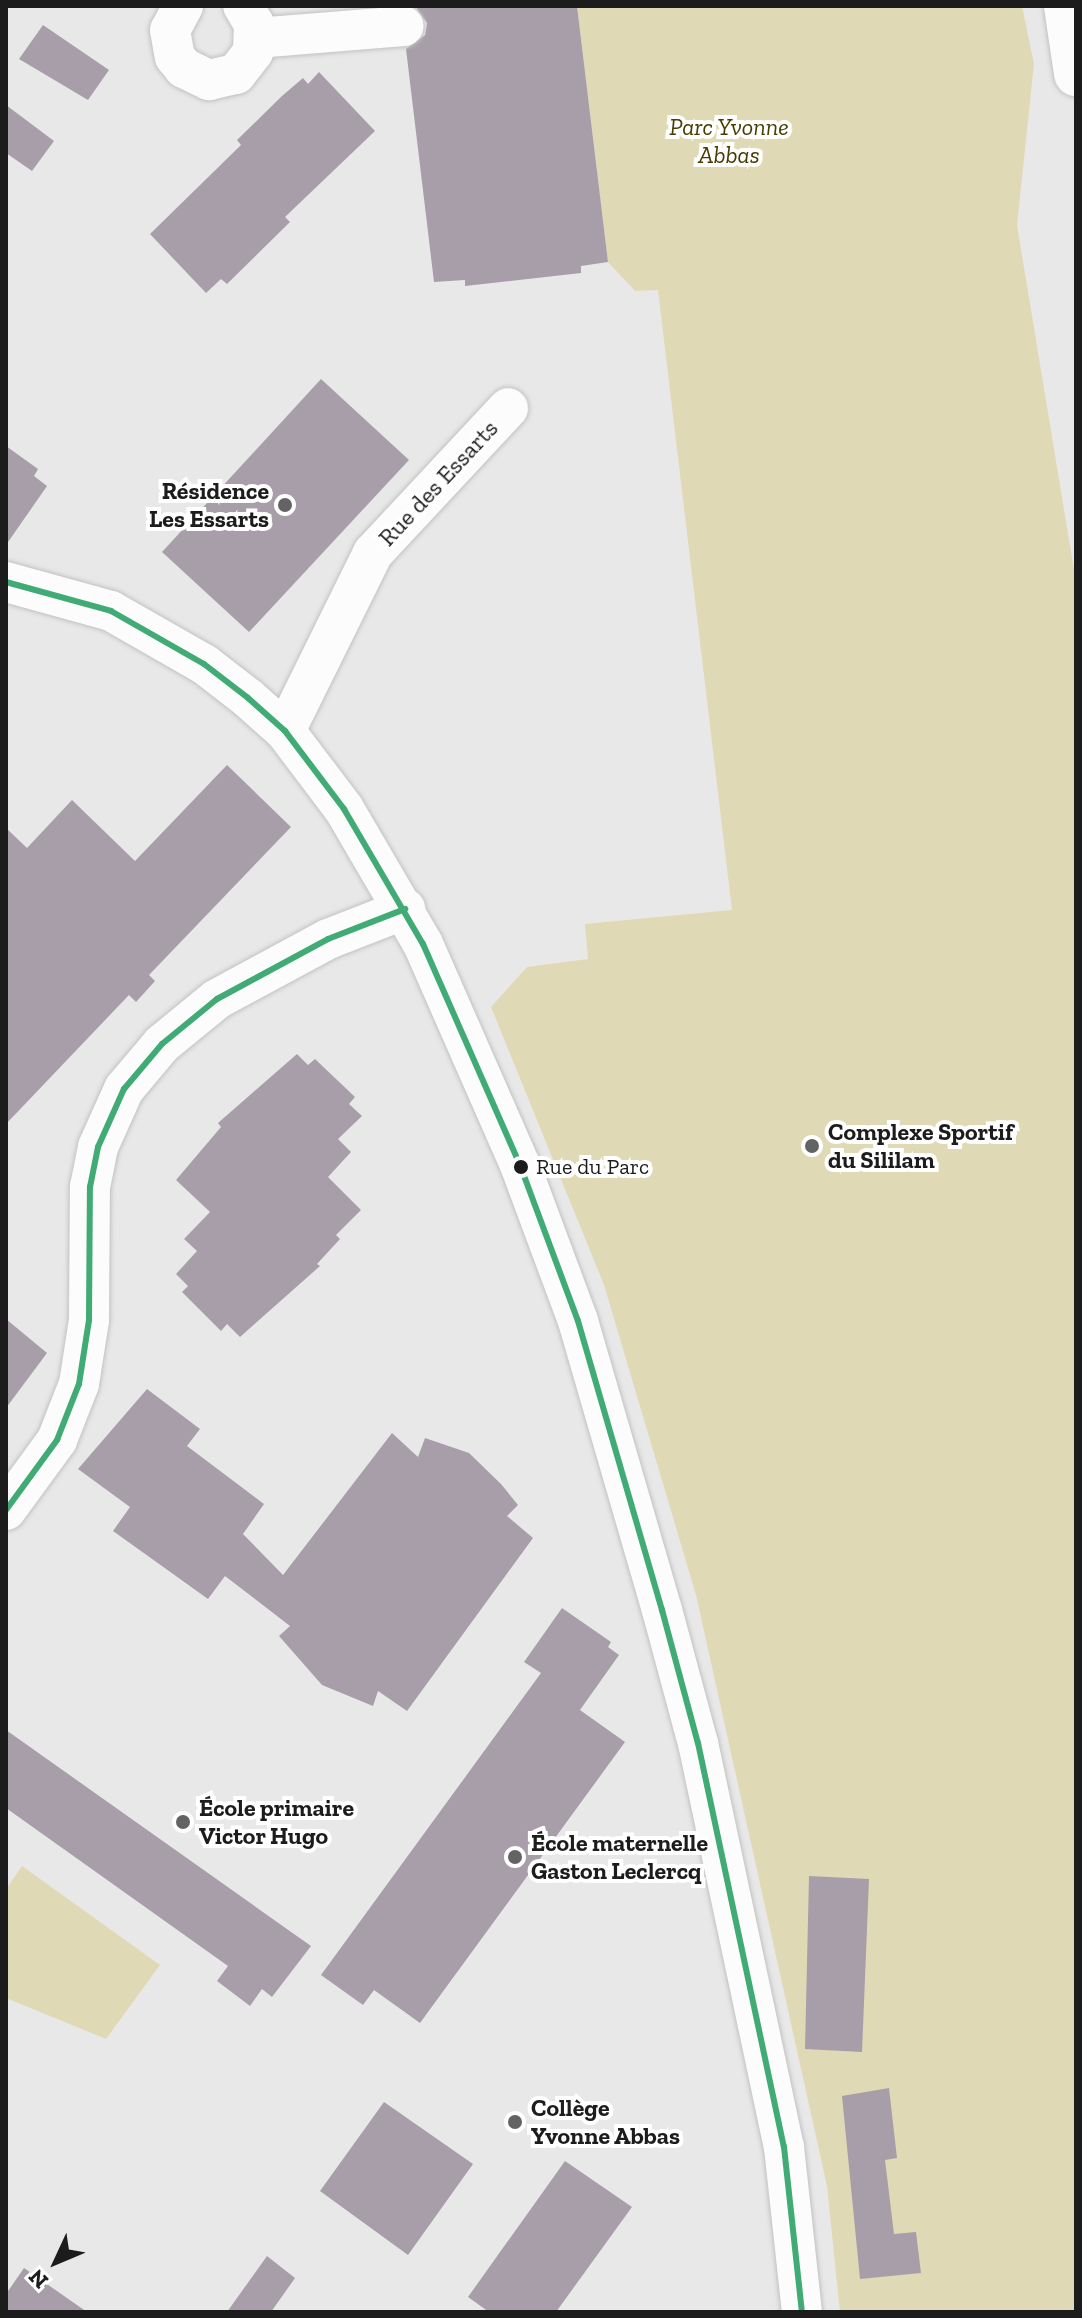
<!DOCTYPE html>
<html>
<head>
<meta charset="utf-8">
<style>
	body { margin:0 }
	#map { position:relative; width:1082px; height:2318px; overflow:hidden; background:#e9e8e9; font-family:"Zilla Slab",serif }
	div>[style] { position:absolute }
	[style*='--x'] { left:calc(var(--x)*1px); top:calc(var(--y)*1px); width:calc(var(--w)*1px); rotate:calc(var(--a)*1deg) }
	.green>* { inset:0; background:#e0d9b5 }
	.building>* { inset:0; background:#a79ea9 }
	.roads { filter:drop-shadow(0 0 2px #c2c2c2) drop-shadow(0 0 2px #c2c2c2) }
	.street>* { height:40px; margin:-20px; padding:0 20px; transform-origin:20px; border-radius:20px; background:#fcfcfc }
	.highway>* { height:44px; margin:-22px; padding:0 22px; transform-origin:22px; border-radius:22px; background:#fcfcfc }
	.bus-1>* { height:6px; margin:-3px; padding:0 3px; transform-origin:3px; border-radius:3px; background:#40ab75 }
	.dots>* { width:22px; height:22px; translate:-50% -50%; box-sizing:border-box; border:4px solid #fff; border-radius:50% }
	span { translate:-50% -50%; white-space:nowrap; text-align:center; line-height:1.15; -webkit-text-stroke:8px #fff; paint-order:stroke }
	.bus-label { font-size:22px; color:#1c1c1d }
	.left { translate:0 -50%; text-align:left }
	.park-label { font-size:24px; color:#473d00; font-style:italic }
	.street-label { font-size:24px; color:#1c1c1d }
	.poi-label { font-size:24px; color:#1c1c1d; font-weight:700 }
	.right { translate:-100% -50%; text-align:right }
	.frame { position:absolute; inset:0; border:8px solid #1c1c1d; pointer-events:none }
	.north { position:absolute; left:16px; top:2222px; width:80px; height:80px; -webkit-text-stroke:6px #fff; paint-order:stroke; rotate:226deg; font-size:22px; font-weight:700; line-height:32px; text-align:center; color:#1c1c1d }
	.north::after { content:''; display:block; margin:auto; width:28px; height:36px; background:#1c1c1d; clip-path:polygon(50% 0,100% 100%,50% 72%,0 100%) }
</style>
</head>
<body>
<div id="map">
	<div class="green">
		<i style="clip-path:polygon(577px 6px,1022px 6px,1034px 64px,1017px 225px,1076px 582px,1076px 2312px,840px 2312px,827px 2186px,696px 1595px,604px 1285px,491px 1007px,527px 967px,588px 959px,585px 924px,732px 910px,658px 290px,635px 291px,608px 262px)"></i>
		<i style="clip-path:polygon(22px 1866px,160px 1965px,106px 2039px,6px 1998px,6px 1889px)"></i>
	</div>
	<div class="building">
		<i style="clip-path:polygon(415px 6px,577px 6px,608px 262px,581px 266px,581px 273px,465px 286px,465px 280px,434px 282px,406px 49px,425px 35px,427px 23px)"></i>
		<i style="clip-path:polygon(43px 25px,109px 70px,88px 100px,19px 59px)"></i>
		<i style="clip-path:polygon(319px 72px,375px 131px,285px 217px,290px 222px,227px 284px,221px 279px,206px 293px,150px 234px,241px 145px,237px 140px,282px 96px,303px 78px,308px 84px)"></i>
		<i style="clip-path:polygon(6px 105px,54px 141px,32px 171px,6px 153px)"></i>
		<i style="clip-path:polygon(321px 379px,409px 460px,249px 632px,162px 552px)"></i>
		<i style="clip-path:polygon(6px 446px,38px 469px,34px 476px,47px 486px,6px 545px)"></i>
		<i style="clip-path:polygon(227px 765px,291px 827px,149px 975px,155px 981px,136px 1002px,129px 995px,6px 1124px,6px 828px,27px 848px,72px 800px,135px 861px)"></i>
		<i style="clip-path:polygon(297px 1054px,308px 1065px,315px 1059px,355px 1097px,349px 1104px,362px 1116px,338px 1139px,351px 1152px,328px 1177px,361px 1210px,336px 1235px,340px 1239px,317px 1264px,320px 1266px,240px 1337px,227px 1324px,221px 1331px,182px 1292px,188px 1286px,176px 1274px,197px 1251px,184px 1239px,210px 1212px,176px 1180px,221px 1127px,218px 1123px)"></i>
		<i style="clip-path:polygon(6px 1319px,47px 1353px,6px 1408px)"></i>
		<i style="clip-path:polygon(147px 1389px,200px 1429px,187px 1446px,264px 1504px,243px 1534px,283px 1575px,392px 1433px,418px 1457px,425px 1438px,469px 1453px,501px 1484px,518px 1505px,507px 1516px,533px 1538px,407px 1711px,378px 1691px,373px 1706px,322px 1685px,279px 1636px,290px 1626px,225px 1576px,208px 1599px,113px 1531px,130px 1507px,78px 1469px)"></i>
		<i style="clip-path:polygon(562px 1608px,611px 1642px,608px 1647px,619px 1655px,580px 1710px,625px 1742px,420px 2023px,374px 1990px,363px 2005px,321px 1975px,541px 1673px,524px 1662px)"></i>
		<i style="clip-path:polygon(6px 1730px,311px 1946px,272px 1997px,262px 1989px,250px 2006px,217px 1981px,228px 1966px,6px 1808px)"></i>
		<i style="clip-path:polygon(809px 1876px,869px 1879px,862px 2052px,805px 2049px)"></i>
		<i style="clip-path:polygon(889px 2088px,897px 2158px,885px 2160px,894px 2234px,916px 2232px,921px 2273px,860px 2279px,842px 2096px)"></i>
		<i style="clip-path:polygon(384px 2102px,473px 2164px,408px 2255px,320px 2191px)"></i>
		<i style="clip-path:polygon(565px 2161px,632px 2207px,556px 2312px,489px 2312px,468px 2297px)"></i>
		<i style="clip-path:polygon(267px 2256px,295px 2278px,271px 2312px,227px 2312px)"></i>
		<i style="clip-path:polygon(24px 2268px,87px 2312px,6px 2312px,6px 2294px)"></i>
	</div>
	<div class="roads">
		<div class="street">
			<i style="--x:183;--y:6;--w:27;--a:118"></i>
			<i style="--x:170;--y:30;--w:27;--a:80"></i>
			<i style="--x:175;--y:57;--w:14;--a:51"></i>
			<i style="--x:184;--y:68;--w:28;--a:26"></i>
			<i style="--x:209;--y:80;--w:28;--a:-13"></i>
			<i style="--x:236;--y:74;--w:28;--a:-52"></i>
			<i style="--x:253;--y:52;--w:28;--a:-88"></i>
			<i style="--x:254;--y:24;--w:21;--a:-121"></i>
			<i style="--x:256;--y:38;--w:148;--a:-4.6"></i>
			<i style="--x:6;--y:582;--w:109;--a:15.4"></i>
			<i style="--x:111;--y:611;--w:107;--a:29.7"></i>
			<i style="--x:204;--y:664;--w:56;--a:37.7"></i>
			<i style="--x:248;--y:698;--w:50;--a:41.7"></i>
			<i style="--x:285;--y:731;--w:98;--a:52.9"></i>
			<i style="--x:344;--y:809;--w:156;--a:59.7"></i>
			<i style="--x:423;--y:944;--w:241;--a:66.3"></i>
			<i style="--x:520;--y:1165;--w:166;--a:69.6"></i>
			<i style="--x:578;--y:1321;--w:301;--a:73.8"></i>
			<i style="--x:662;--y:1610;--w:138;--a:74.9"></i>
			<i style="--x:698;--y:1743;--w:413;--a:78"></i>
			<i style="--x:784;--y:2147;--w:166;--a:83.8"></i>
			<i style="--x:285;--y:731;--w:199;--a:-63.7"></i>
			<i style="--x:373;--y:553;--w:198;--a:-47"></i>
			<i style="--x:6;--y:1510;--w:87;--a:-53.9"></i>
			<i style="--x:57;--y:1440;--w:60;--a:-68.6"></i>
			<i style="--x:79;--y:1384;--w:65;--a:-81.1"></i>
			<i style="--x:89;--y:1320;--w:133;--a:-89.6"></i>
			<i style="--x:90;--y:1187;--w:41;--a:-78.7"></i>
			<i style="--x:98;--y:1147;--w:64;--a:-65.9"></i>
			<i style="--x:124;--y:1089;--w:59;--a:-49.8"></i>
			<i style="--x:162;--y:1044;--w:71;--a:-39.3"></i>
			<i style="--x:217;--y:999;--w:126;--a:-28.4"></i>
			<i style="--x:328;--y:939;--w:83;--a:-21.3"></i>
		</div>
		<div class="highway">
			<i style="--x:1066;--y:6;--w:69;--a:81.6"></i>
		</div>
	</div>
	<div class="bus-1">
		<i style="--x:6;--y:582;--w:109;--a:15.4"></i>
		<i style="--x:111;--y:611;--w:107;--a:29.7"></i>
		<i style="--x:204;--y:664;--w:56;--a:37.7"></i>
		<i style="--x:248;--y:698;--w:50;--a:41.7"></i>
		<i style="--x:285;--y:731;--w:98;--a:52.9"></i>
		<i style="--x:344;--y:809;--w:156;--a:59.7"></i>
		<i style="--x:423;--y:944;--w:241;--a:66.3"></i>
		<i style="--x:520;--y:1165;--w:166;--a:69.6"></i>
		<i style="--x:578;--y:1321;--w:301;--a:73.8"></i>
		<i style="--x:662;--y:1610;--w:138;--a:74.9"></i>
		<i style="--x:698;--y:1743;--w:413;--a:78"></i>
		<i style="--x:784;--y:2147;--w:166;--a:83.8"></i>
		<i style="--x:6;--y:1510;--w:87;--a:-53.9"></i>
		<i style="--x:57;--y:1440;--w:60;--a:-68.6"></i>
		<i style="--x:79;--y:1384;--w:65;--a:-81.1"></i>
		<i style="--x:89;--y:1320;--w:133;--a:-89.6"></i>
		<i style="--x:90;--y:1187;--w:41;--a:-78.7"></i>
		<i style="--x:98;--y:1147;--w:64;--a:-65.9"></i>
		<i style="--x:124;--y:1089;--w:59;--a:-49.8"></i>
		<i style="--x:162;--y:1044;--w:71;--a:-39.3"></i>
		<i style="--x:217;--y:999;--w:126;--a:-28.4"></i>
		<i style="--x:328;--y:939;--w:83;--a:-21.3"></i>
	</div>
	<div class="dots">
		<i style="left:285px;top:505px;background:#646364"></i>
		<i style="left:812px;top:1146px;background:#646364"></i>
		<i style="left:521px;top:1167px;background:#1c1c1d"></i>
		<i style="left:183px;top:1822px;background:#646364"></i>
		<i style="left:515px;top:1857px;background:#646364"></i>
		<i style="left:515px;top:2122px;background:#646364"></i>
	</div>
	<div class="bus-label">
		<span class="left" style="left:536px;top:1167px">Rue du Parc</span>
	</div>
	<div class="park-label">
		<span style="left:729px;top:141px">Parc Yvonne<br>Abbas</span>
	</div>
	<div class="street-label">
		<span style="left:438px;top:483px;rotate:-47deg">Rue des Essarts</span>
	</div>
	<div class="poi-label">
		<span class="right" style="left:269px;top:505px">Résidence<br>Les Essarts</span>
		<span class="left" style="left:828px;top:1146px">Complexe Sportif<br>du Sililam</span>
		<span class="left" style="left:199px;top:1822px">École primaire<br>Victor Hugo</span>
		<span class="left" style="left:531px;top:1857px">École maternelle<br>Gaston Leclercq</span>
		<span class="left" style="left:531px;top:2122px">Collège<br>Yvonne Abbas</span>
	</div>
	<div class="frame"></div>
	<div class="north">N</div>
</div>
</body>
</html>
